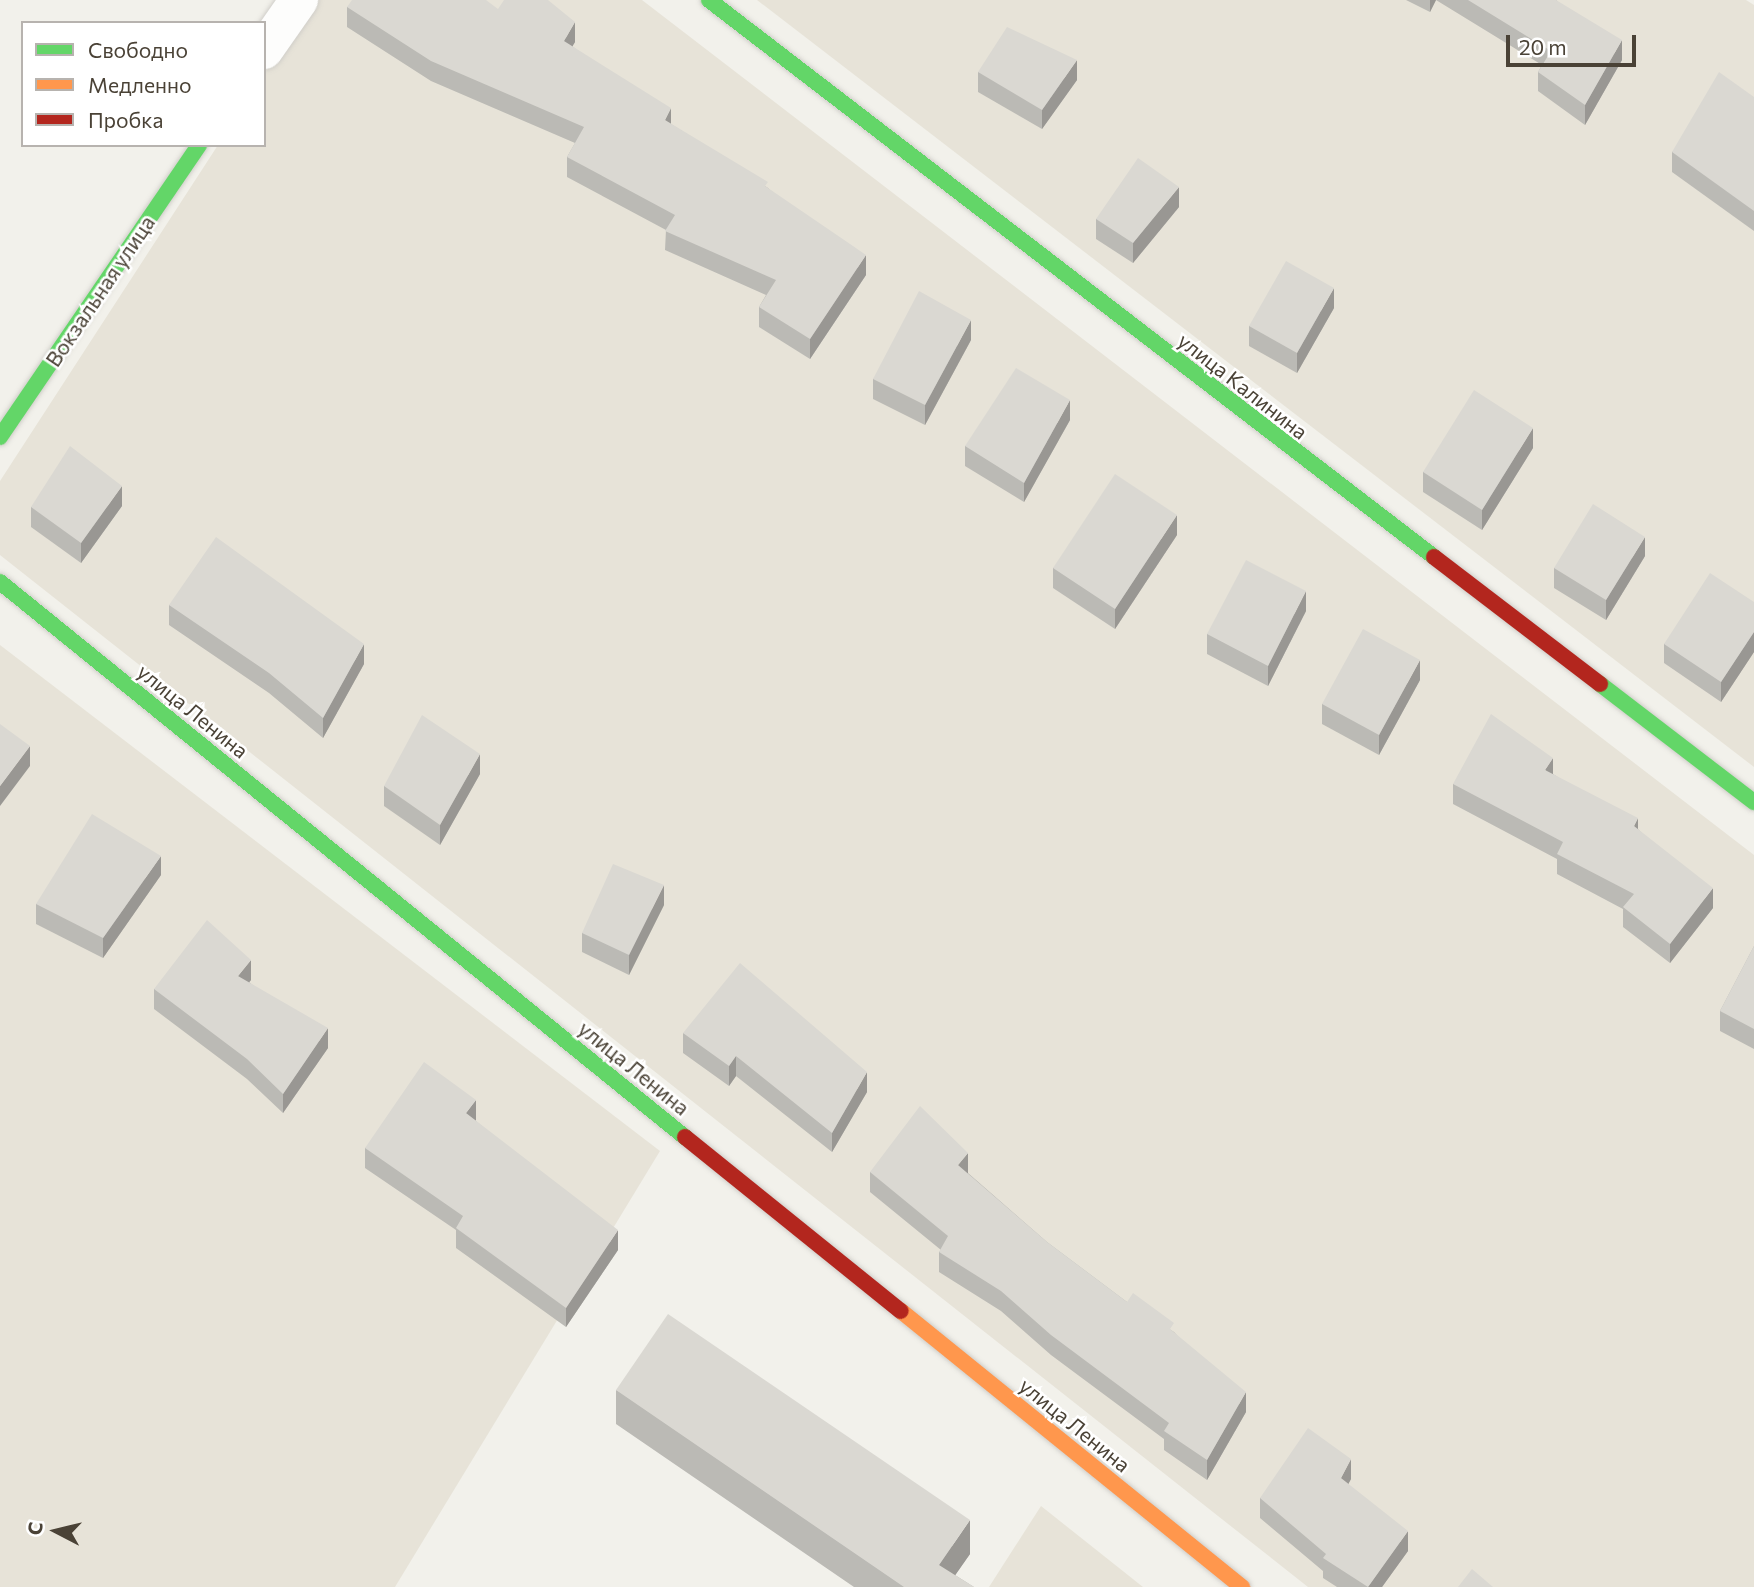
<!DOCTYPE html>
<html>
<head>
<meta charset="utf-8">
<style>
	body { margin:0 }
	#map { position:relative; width:1754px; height:1587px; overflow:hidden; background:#f2f1eb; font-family:Commissioner,sans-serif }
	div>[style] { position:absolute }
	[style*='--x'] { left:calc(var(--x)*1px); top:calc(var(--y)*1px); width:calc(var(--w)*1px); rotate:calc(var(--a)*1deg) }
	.residential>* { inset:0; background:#e7e3d8 }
	.roads { filter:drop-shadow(0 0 2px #d0cec9) drop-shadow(0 0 2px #d0cec9) }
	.street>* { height:38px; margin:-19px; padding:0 19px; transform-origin:19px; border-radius:19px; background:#fdfdfc }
	.fast>* { height:16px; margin:-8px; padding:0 8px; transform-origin:8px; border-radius:8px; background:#63d668 }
	.slow>* { height:16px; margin:-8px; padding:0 8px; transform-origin:8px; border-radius:8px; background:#ff974d }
	.jam>* { height:16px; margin:-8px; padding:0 8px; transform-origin:8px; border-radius:8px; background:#b3261e }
	.wall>* { inset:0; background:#bbbab5 }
	.shaded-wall>* { inset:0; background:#999793 }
	.building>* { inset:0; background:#dad8d2 }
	span { translate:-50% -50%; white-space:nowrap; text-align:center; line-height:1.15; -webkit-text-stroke:5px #fff; paint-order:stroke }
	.street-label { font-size:21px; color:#4a4236 }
	.legend { position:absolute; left:21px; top:21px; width:245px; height:126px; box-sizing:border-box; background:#fff; border:2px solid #b7b3af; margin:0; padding:9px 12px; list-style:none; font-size:21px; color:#4a4236 }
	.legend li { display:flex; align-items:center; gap:14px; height:35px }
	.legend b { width:35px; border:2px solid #b7b3af }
	.north { position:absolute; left:21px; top:1496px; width:70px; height:70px; -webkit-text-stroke:5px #fff; paint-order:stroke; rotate:277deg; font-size:19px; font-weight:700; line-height:28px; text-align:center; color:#4a4236 }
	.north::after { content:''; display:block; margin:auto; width:24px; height:32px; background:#4a4236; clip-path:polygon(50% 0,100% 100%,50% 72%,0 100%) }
	.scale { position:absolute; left:1506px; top:35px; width:130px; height:32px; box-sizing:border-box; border:4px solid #4a4236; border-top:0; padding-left:9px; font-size:21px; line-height:24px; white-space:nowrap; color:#4a4236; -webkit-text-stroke:5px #fff; paint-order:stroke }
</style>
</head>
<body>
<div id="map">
	<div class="residential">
		<i style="clip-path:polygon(313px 0,642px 0,1754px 855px,1754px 1587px,1308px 1587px,0 555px,0 481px,218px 145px,264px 145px,264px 74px)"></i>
		<i style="clip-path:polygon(757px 0,1746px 0,1754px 5px,1754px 767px)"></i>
		<i style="clip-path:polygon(0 645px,660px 1151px,395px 1587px,0 1587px)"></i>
		<i style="clip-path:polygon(1041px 1506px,1143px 1587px,989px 1587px)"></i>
	</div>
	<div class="roads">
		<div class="street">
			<i style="--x:264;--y:50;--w:61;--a:-55"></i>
		</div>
		<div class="fast">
			<i style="--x:709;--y:0;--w:914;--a:37.53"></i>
			<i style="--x:0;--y:437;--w:353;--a:-55.7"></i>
			<i style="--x:0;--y:582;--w:882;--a:39.02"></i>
			<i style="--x:1600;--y:684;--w:194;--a:37.5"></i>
		</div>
		<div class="slow">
			<i style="--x:901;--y:1311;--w:439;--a:39"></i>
		</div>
		<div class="jam">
			<i style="--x:1434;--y:557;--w:209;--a:37.4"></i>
			<i style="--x:685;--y:1137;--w:277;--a:38.9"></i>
		</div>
	</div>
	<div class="wall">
		<i style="clip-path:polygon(1406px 0,1556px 0,1622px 60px,1585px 125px,1538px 91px,1538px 72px,1542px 65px,1436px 0,1430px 12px)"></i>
		<i style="clip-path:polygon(347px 7px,498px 9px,575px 42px,572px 46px,671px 124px,768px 188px,866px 275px,810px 359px,759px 327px,759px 307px,766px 295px,665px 250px,666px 230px,567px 177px,567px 157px,575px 143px,431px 81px,347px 27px)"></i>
		<i style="clip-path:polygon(978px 72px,1077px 80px,1042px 129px,978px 92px)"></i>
		<i style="clip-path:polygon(1754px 97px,1754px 231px,1672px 172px,1672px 152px)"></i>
		<i style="clip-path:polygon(1179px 207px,1133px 263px,1096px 239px,1096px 219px)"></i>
		<i style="clip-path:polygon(1334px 308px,1297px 373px,1249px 346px,1249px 326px)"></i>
		<i style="clip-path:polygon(971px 340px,925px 425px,873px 399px,873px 379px)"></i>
		<i style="clip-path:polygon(1070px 420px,1024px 502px,965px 466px,965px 446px)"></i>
		<i style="clip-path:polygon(1533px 448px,1482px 530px,1423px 492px,1423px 472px)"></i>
		<i style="clip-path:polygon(122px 506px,81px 563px,31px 527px,31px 507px)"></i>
		<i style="clip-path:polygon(1177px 535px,1115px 629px,1053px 588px,1053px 568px)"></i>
		<i style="clip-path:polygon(1645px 556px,1606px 620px,1554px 588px,1554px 568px)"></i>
		<i style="clip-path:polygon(1754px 602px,1754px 652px,1721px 702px,1664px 663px,1664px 644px)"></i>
		<i style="clip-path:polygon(169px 605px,364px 664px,323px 738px,269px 693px,169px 625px)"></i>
		<i style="clip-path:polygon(1306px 611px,1268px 686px,1207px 654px,1207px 634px)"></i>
		<i style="clip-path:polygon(1420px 680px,1379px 755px,1322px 724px,1322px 704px)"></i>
		<i style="clip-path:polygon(480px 774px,440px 845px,384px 806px,384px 786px)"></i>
		<i style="clip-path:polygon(1553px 774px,1638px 829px,1713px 908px,1670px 963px,1623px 927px,1623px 909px,1557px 874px,1557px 859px,1453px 804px,1453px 784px)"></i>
		<i style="clip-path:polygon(161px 875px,103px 958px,36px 924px,36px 904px)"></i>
		<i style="clip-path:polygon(664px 905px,629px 975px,582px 952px,582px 933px)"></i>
		<i style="clip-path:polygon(1754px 946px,1754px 1049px,1720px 1031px,1720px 1011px)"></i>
		<i style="clip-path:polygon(251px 980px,249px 982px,328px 1048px,283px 1113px,247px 1079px,154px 1009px,154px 989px)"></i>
		<i style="clip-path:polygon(683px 1033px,867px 1092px,832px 1152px,736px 1076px,729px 1086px,683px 1053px)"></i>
		<i style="clip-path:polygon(475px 1120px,618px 1250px,566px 1327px,456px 1248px,456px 1230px,365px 1168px,365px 1148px)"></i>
		<i style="clip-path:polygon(870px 1172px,968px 1173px,1047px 1242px,1127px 1302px,1174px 1332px,1246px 1412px,1207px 1480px,1164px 1450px,1164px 1439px,1051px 1355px,1001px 1311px,939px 1272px,939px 1252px,941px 1250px,870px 1192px)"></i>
		<i style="clip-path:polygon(616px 1390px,970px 1554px,955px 1575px,974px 1587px,854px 1587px,616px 1424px)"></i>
		<i style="clip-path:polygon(1351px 1479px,1348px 1484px,1408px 1551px,1382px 1587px,1337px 1587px,1323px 1578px,1323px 1571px,1260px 1518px,1260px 1498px)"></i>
	</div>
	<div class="shaded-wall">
		<i style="clip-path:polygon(1430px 0,1436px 0,1430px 12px)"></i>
		<i style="clip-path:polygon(575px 22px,575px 42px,564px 61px,564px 41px)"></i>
		<i style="clip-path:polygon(1622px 40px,1622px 60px,1585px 125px,1585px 105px)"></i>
		<i style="clip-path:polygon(1077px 60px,1077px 80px,1042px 129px,1042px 110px)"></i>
		<i style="clip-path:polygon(671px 108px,671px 128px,665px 120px)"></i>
		<i style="clip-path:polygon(1179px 187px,1179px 207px,1133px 263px,1133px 243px)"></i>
		<i style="clip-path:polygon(866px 255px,866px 275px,810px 359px,810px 339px)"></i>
		<i style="clip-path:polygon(1334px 288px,1334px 308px,1297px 373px,1297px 353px)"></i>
		<i style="clip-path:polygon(971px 320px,971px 340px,925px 425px,925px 405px)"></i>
		<i style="clip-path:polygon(1070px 400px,1070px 420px,1024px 502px,1024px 483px)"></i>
		<i style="clip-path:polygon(1533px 428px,1533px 448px,1482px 530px,1482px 510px)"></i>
		<i style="clip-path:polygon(122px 486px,122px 506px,81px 563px,81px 543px)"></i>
		<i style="clip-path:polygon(1177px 515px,1177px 535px,1115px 629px,1115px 609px)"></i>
		<i style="clip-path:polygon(1645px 537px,1645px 556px,1606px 620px,1606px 600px)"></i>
		<i style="clip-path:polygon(1306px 591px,1306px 611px,1268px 686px,1268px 666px)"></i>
		<i style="clip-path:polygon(1754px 632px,1754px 652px,1721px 702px,1721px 682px)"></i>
		<i style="clip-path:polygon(364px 644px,364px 664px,323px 738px,323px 718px)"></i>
		<i style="clip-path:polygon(1420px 660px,1420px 680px,1379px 755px,1379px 735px)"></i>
		<i style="clip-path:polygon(30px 746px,30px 766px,0 806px,0 786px)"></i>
		<i style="clip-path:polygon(480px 754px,480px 774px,440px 845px,440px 825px)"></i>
		<i style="clip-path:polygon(1553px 758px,1553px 778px,1545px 770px)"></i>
		<i style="clip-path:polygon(1638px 818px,1638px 837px,1634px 826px)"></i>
		<i style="clip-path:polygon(161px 856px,161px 875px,103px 958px,103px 938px)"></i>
		<i style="clip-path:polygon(664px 885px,664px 905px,629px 975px,629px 955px)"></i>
		<i style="clip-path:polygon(1713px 888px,1713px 908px,1670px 963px,1670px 944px)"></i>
		<i style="clip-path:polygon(251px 960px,251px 980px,238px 996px,238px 976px)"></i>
		<i style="clip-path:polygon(328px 1028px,328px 1048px,283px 1113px,283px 1094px)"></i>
		<i style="clip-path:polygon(736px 1056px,736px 1076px,729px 1086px,729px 1066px)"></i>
		<i style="clip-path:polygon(867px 1072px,867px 1092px,832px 1152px,832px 1133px)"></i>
		<i style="clip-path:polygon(476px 1100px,476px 1120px,466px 1133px,466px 1113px)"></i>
		<i style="clip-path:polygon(968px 1153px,968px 1173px,958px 1185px,958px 1165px)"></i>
		<i style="clip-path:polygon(618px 1230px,618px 1250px,566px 1327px,566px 1308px)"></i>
		<i style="clip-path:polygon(1246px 1392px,1246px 1412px,1207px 1480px,1207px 1460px)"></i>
		<i style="clip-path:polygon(1351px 1459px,1351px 1479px,1341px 1498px,1341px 1478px)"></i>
		<i style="clip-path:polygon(970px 1520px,970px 1554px,947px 1587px,939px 1565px)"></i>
		<i style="clip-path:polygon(1408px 1531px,1408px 1551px,1382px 1587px,1368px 1587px)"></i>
	</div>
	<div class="building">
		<i style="clip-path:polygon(352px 0,486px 0,498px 9px,504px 0,548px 0,575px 22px,564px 41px,671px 108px,665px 120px,768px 182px,765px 186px,866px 255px,810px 339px,759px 307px,776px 280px,665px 231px,675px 215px,567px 157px,584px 127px,431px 61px,347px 7px)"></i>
		<i style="clip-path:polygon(1468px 0,1556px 0,1622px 40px,1585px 105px,1538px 72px,1551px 51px)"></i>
		<i style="clip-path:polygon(1007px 27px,1077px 60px,1042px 110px,978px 72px)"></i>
		<i style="clip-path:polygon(1719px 72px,1754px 97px,1754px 211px,1672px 152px)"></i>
		<i style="clip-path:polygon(1138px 158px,1179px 187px,1133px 243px,1096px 219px)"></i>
		<i style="clip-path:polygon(1286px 261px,1334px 288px,1297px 353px,1249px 326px)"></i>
		<i style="clip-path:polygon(919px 291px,971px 320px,925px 405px,873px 379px)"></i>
		<i style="clip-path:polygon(1016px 368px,1070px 400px,1024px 483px,965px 446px)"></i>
		<i style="clip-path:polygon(1474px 390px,1533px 428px,1482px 510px,1423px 472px)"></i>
		<i style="clip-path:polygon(70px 446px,122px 486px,81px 543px,31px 507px)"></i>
		<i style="clip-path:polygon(1115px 474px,1177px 515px,1115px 609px,1053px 568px)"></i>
		<i style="clip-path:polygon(1593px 504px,1645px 537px,1606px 600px,1554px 568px)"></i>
		<i style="clip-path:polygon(216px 537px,364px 644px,323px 718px,269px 673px,169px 605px)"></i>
		<i style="clip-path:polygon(1246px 560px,1306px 591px,1268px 666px,1207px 634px)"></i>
		<i style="clip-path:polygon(1710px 573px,1754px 602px,1754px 632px,1721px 682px,1664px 644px)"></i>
		<i style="clip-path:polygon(1363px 629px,1420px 660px,1379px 735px,1322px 704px)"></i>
		<i style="clip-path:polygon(1491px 714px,1553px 758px,1545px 770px,1638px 818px,1634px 826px,1713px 888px,1670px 944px,1623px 907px,1634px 894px,1557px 854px,1563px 842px,1453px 784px)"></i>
		<i style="clip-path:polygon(422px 715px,480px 754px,440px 825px,384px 786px)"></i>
		<i style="clip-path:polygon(0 724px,30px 746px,0 786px)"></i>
		<i style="clip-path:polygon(92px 814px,161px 856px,103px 938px,36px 904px)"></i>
		<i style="clip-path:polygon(613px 864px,664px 885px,629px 955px,582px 933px)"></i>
		<i style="clip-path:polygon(207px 920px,251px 960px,238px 976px,328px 1028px,283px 1094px,247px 1059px,154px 989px)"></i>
		<i style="clip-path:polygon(1754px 946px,1754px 1029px,1720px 1011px)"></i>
		<i style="clip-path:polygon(740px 963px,867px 1072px,832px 1133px,736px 1056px,729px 1066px,683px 1033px)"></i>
		<i style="clip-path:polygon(424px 1062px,476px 1100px,466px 1113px,618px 1230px,566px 1308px,456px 1228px,463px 1216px,365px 1148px)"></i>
		<i style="clip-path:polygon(920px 1106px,968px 1153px,958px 1165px,1047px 1242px,1127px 1302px,1133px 1293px,1174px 1323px,1170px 1329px,1246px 1392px,1207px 1460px,1164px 1431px,1169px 1423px,1051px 1335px,1001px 1291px,939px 1252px,948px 1236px,870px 1172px)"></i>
		<i style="clip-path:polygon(668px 1314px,970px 1520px,939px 1565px,974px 1587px,904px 1587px,616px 1390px)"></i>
		<i style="clip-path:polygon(1308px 1428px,1351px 1459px,1341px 1478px,1408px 1531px,1368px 1587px,1323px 1558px,1326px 1554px,1260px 1498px)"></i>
		<i style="clip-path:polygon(1472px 1569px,1493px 1587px,1458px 1587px)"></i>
	</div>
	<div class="street-label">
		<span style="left:100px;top:291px;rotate:-56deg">Вокзальная улица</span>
		<span style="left:1243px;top:386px;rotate:38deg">улица Калинина</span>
		<span style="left:193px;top:711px;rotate:39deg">улица Ленина</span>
		<span style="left:634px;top:1068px;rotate:39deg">улица Ленина</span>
		<span style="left:1075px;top:1425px;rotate:39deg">улица Ленина</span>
	</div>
	<ul class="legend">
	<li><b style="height:9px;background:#63d668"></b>Свободно</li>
	<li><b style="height:9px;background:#ff974d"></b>Медленно</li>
	<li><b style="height:9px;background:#b3261e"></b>Пробка</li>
	</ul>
	<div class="north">С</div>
	<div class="scale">20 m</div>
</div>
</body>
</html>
